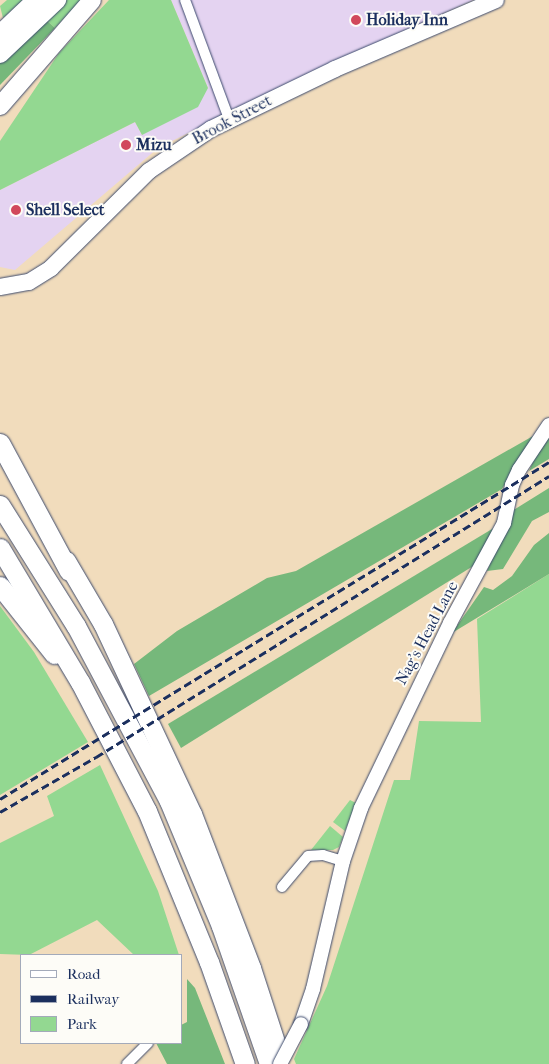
<!DOCTYPE html>
<html>
<head>
<meta charset="utf-8">
<style>
	body { margin:0 }
	#map { position:relative; width:549px; height:1064px; overflow:hidden; background:#f1dcbc; font-family:"IM FELL French Canon",serif }
	div>[style] { position:absolute }
	[style*='--x'] { left:calc(var(--x)*1px); top:calc(var(--y)*1px); width:calc(var(--w)*1px); rotate:calc(var(--a)*1deg) }
	.built>* { inset:0; background:#e4d3f1 }
	.green>* { inset:0; background:#93d891 }
	.forest>* { inset:0; background:#76b87b }
	.roads { filter:drop-shadow(0 0 1px #3b496c) drop-shadow(0 0 1px #3b496c) }
	.minor>* { height:10px; margin:-5px; padding:0 5px; transform-origin:5px; border-radius:5px; background:#fff }
	.tertiary>* { height:14px; margin:-7px; padding:0 7px; transform-origin:7px; border-radius:7px; background:#fff }
	.primary>* { height:16px; margin:-8px; padding:0 8px; transform-origin:8px; border-radius:8px; background:#fff }
	.trunk>* { height:18px; margin:-9px; padding:0 9px; transform-origin:9px; border-radius:9px; background:#fff }
	.motorway>* { height:19px; margin:-9.5px; padding:0 9.5px; transform-origin:9.5px; border-radius:9.5px; background:#fff }
	.rail>* { height:2.5px; margin-top:-1.25px; transform-origin:0; background:repeating-linear-gradient(90deg,#1b2f5e 0 8px,transparent 0 12px) }
	.bridges { filter:drop-shadow(0 0 1px #3b496c) drop-shadow(0 0 1px #3b496c) }
	.tertiary-bridge>* { height:14px; margin:-7px; padding:0 7px; transform-origin:7px; border-radius:7px; background:#fff }
	.dots>* { width:14px; height:14px; translate:-50% -50%; box-sizing:border-box; border:2px solid #fdfcf7; border-radius:50% }
	span { translate:-50% -50%; white-space:nowrap; text-align:center; line-height:1.15; -webkit-text-stroke:4px #fdfcf7; paint-order:stroke }
	.poi-label { font-size:16px; color:#1b2f5e; font-weight:700 }
	.left { translate:0 -50%; text-align:left }
	.street-label { font-size:16px; color:#1b2f5e }
	.legend { position:absolute; left:20px; top:954px; width:162px; height:90px; box-sizing:border-box; background:#fdfcf7; border:1px solid #a3aaba; margin:0; padding:6px 9px; list-style:none; font-size:15px; color:#1b2f5e }
	.legend li { display:flex; align-items:center; gap:10px; height:25px }
	.legend b { width:25px; border:1px solid #a3aaba }
</style>
</head>
<body>
<div id="map">
	<div class="built">
		<i style="clip-path:polygon(171px 0,473px 0,315px 70px,158px 148px,15px 270px,0 267px,0 190px,135px 122px,142px 135px,208px 88px)"></i>
	</div>
	<div class="green">
		<i style="clip-path:polygon(7px 0,23px 0,3px 18px,0 6px)"></i>
		<i style="clip-path:polygon(65px 0,81px 0,55px 28px,44px 18px)"></i>
		<i style="clip-path:polygon(109px 0,171px 0,208px 88px,198px 107px,142px 135px,135px 122px,0 190px,0 141px,59px 53px)"></i>
		<i style="clip-path:polygon(549px 574px,549px 1064px,296px 1064px,294px 1059px,327px 986px,394px 780px,410px 780px,419px 721px,481px 722px,477px 619px)"></i>
		<i style="clip-path:polygon(0 606px,34px 652px,88px 742px,0 795px)"></i>
		<i style="clip-path:polygon(100px 765px,158px 891px,179px 955px,134px 955px,97px 920px,29px 955px,0 954px,0 843px,54px 816px,47px 796px)"></i>
		<i style="clip-path:polygon(350px 800px,356px 803px,345px 831px,333px 822px)"></i>
		<i style="clip-path:polygon(330px 826px,343px 837px,339px 847px,333px 850px,311px 850px)"></i>
	</div>
	<div class="forest">
		<i style="clip-path:polygon(44px 18px,55px 28px,0 85px,0 61px)"></i>
		<i style="clip-path:polygon(549px 434px,549px 459px,529px 471px,540px 446px)"></i>
		<i style="clip-path:polygon(533px 436px,502px 489px,149px 696px,134px 664px,177px 631px,267px 578px,296px 571px)"></i>
		<i style="clip-path:polygon(549px 488px,549px 512px,532px 521px,503px 569px,487px 571px,512px 511px)"></i>
		<i style="clip-path:polygon(502px 523px,478px 563px,181px 748px,168px 724px)"></i>
		<i style="clip-path:polygon(549px 533px,549px 574px,452px 633px,484px 587px,493px 590px,512px 576px,534px 545px)"></i>
		<i style="clip-path:polygon(187px 979px,195px 988px,225px 1064px,167px 1064px,156px 1043px,181px 1043px,181px 1025px,187px 1022px)"></i>
	</div>
	<div class="roads">
		<div class="minor">
			<i style="--x:185;--y:0;--w:127;--a:69.7"></i>
			<i style="--x:282;--y:887;--w:40;--a:-50"></i>
			<i style="--x:308;--y:856;--w:15;--a:-4"></i>
			<i style="--x:323;--y:855;--w:21;--a:17"></i>
			<i style="--x:127;--y:1064;--w:30;--a:-45"></i>
		</div>
		<div class="tertiary">
			<i style="--x:301;--y:1024;--w:37;--a:-71"></i>
			<i style="--x:313;--y:989;--w:131;--a:-76.8"></i>
			<i style="--x:343;--y:861;--w:56;--a:-71.2"></i>
			<i style="--x:361;--y:808;--w:205;--a:-64.3"></i>
			<i style="--x:450;--y:623;--w:114;--a:-61.6"></i>
			<i style="--x:504;--y:523;--w:39;--a:-78"></i>
			<i style="--x:512;--y:485;--w:17;--a:-65"></i>
			<i style="--x:519;--y:470;--w:54;--a:-56.3"></i>
		</div>
		<div class="primary">
			<i style="--x:0;--y:287;--w:29;--a:-10"></i>
			<i style="--x:29;--y:282;--w:26;--a:-32"></i>
			<i style="--x:51;--y:268;--w:138;--a:-44.7"></i>
			<i style="--x:149;--y:171;--w:75;--a:-34.1"></i>
			<i style="--x:211;--y:129;--w:138;--a:-25.8"></i>
			<i style="--x:335;--y:69;--w:175;--a:-23.2"></i>
		</div>
		<div class="trunk">
			<i style="--x:0;--y:34;--w:50;--a:-43.4"></i>
			<i style="--x:0;--y:54;--w:79;--a:-43.5"></i>
			<i style="--x:0;--y:106;--w:140;--a:-49"></i>
		</div>
		<div class="motorway">
			<i style="--x:0;--y:443;--w:145;--a:61.7"></i>
			<i style="--x:0;--y:505;--w:143;--a:57.9"></i>
			<i style="--x:76;--y:626;--w:198;--a:62"></i>
			<i style="--x:169;--y:801;--w:135;--a:67.4"></i>
			<i style="--x:221;--y:926;--w:146;--a:70.8"></i>
			<i style="--x:0;--y:548;--w:156;--a:59.2"></i>
			<i style="--x:80;--y:682;--w:145;--a:62.6"></i>
			<i style="--x:147;--y:811;--w:163;--a:67.7"></i>
			<i style="--x:209;--y:962;--w:108;--a:70.6"></i>
			<i style="--x:66;--y:561;--w:73;--a:59.6"></i>
			<i style="--x:103;--y:624;--w:210;--a:64.9"></i>
			<i style="--x:192;--y:814;--w:165;--a:69"></i>
			<i style="--x:251;--y:968;--w:87;--a:72"></i>
			<i style="--x:0;--y:586;--w:87;--a:51.5"></i>
		</div>
	</div>
	<div class="rail">
		<i style="--x:0;--y:799;--w:644;--a:-31.54"></i>
		<i style="--x:0;--y:812;--w:111;--a:-29.8"></i>
		<i style="--x:96;--y:757;--w:533;--a:-31.81"></i>
	</div>
	<div class="bridges">
		<div class="tertiary-bridge">
			<i style="--x:280;--y:1064;--w:45;--a:-62.3"></i>
		</div>
	</div>
	<div class="dots">
		<i style="left:356px;top:20px;background:#d1495b"></i>
		<i style="left:126px;top:145px;background:#d1495b"></i>
		<i style="left:16px;top:210px;background:#d1495b"></i>
	</div>
	<div class="poi-label">
		<span class="left" style="left:366px;top:20px">Holiday Inn</span>
		<span class="left" style="left:136px;top:145px">Mizu</span>
		<span class="left" style="left:26px;top:210px">Shell Select</span>
	</div>
	<div class="street-label">
		<span style="left:232px;top:120px;rotate:-28deg">Brook Street</span>
		<span style="left:427px;top:633px;rotate:-62deg">Nag's Head Lane</span>
	</div>
	<ul class="legend">
	<li><b style="height:6px;background:#fff"></b>Road</li>
	<li><b style="height:6px;background:#1b2f5e"></b>Railway</li>
	<li><b style="height:14px;background:#93d891"></b>Park</li>
	</ul>
</div>
</body>
</html>
